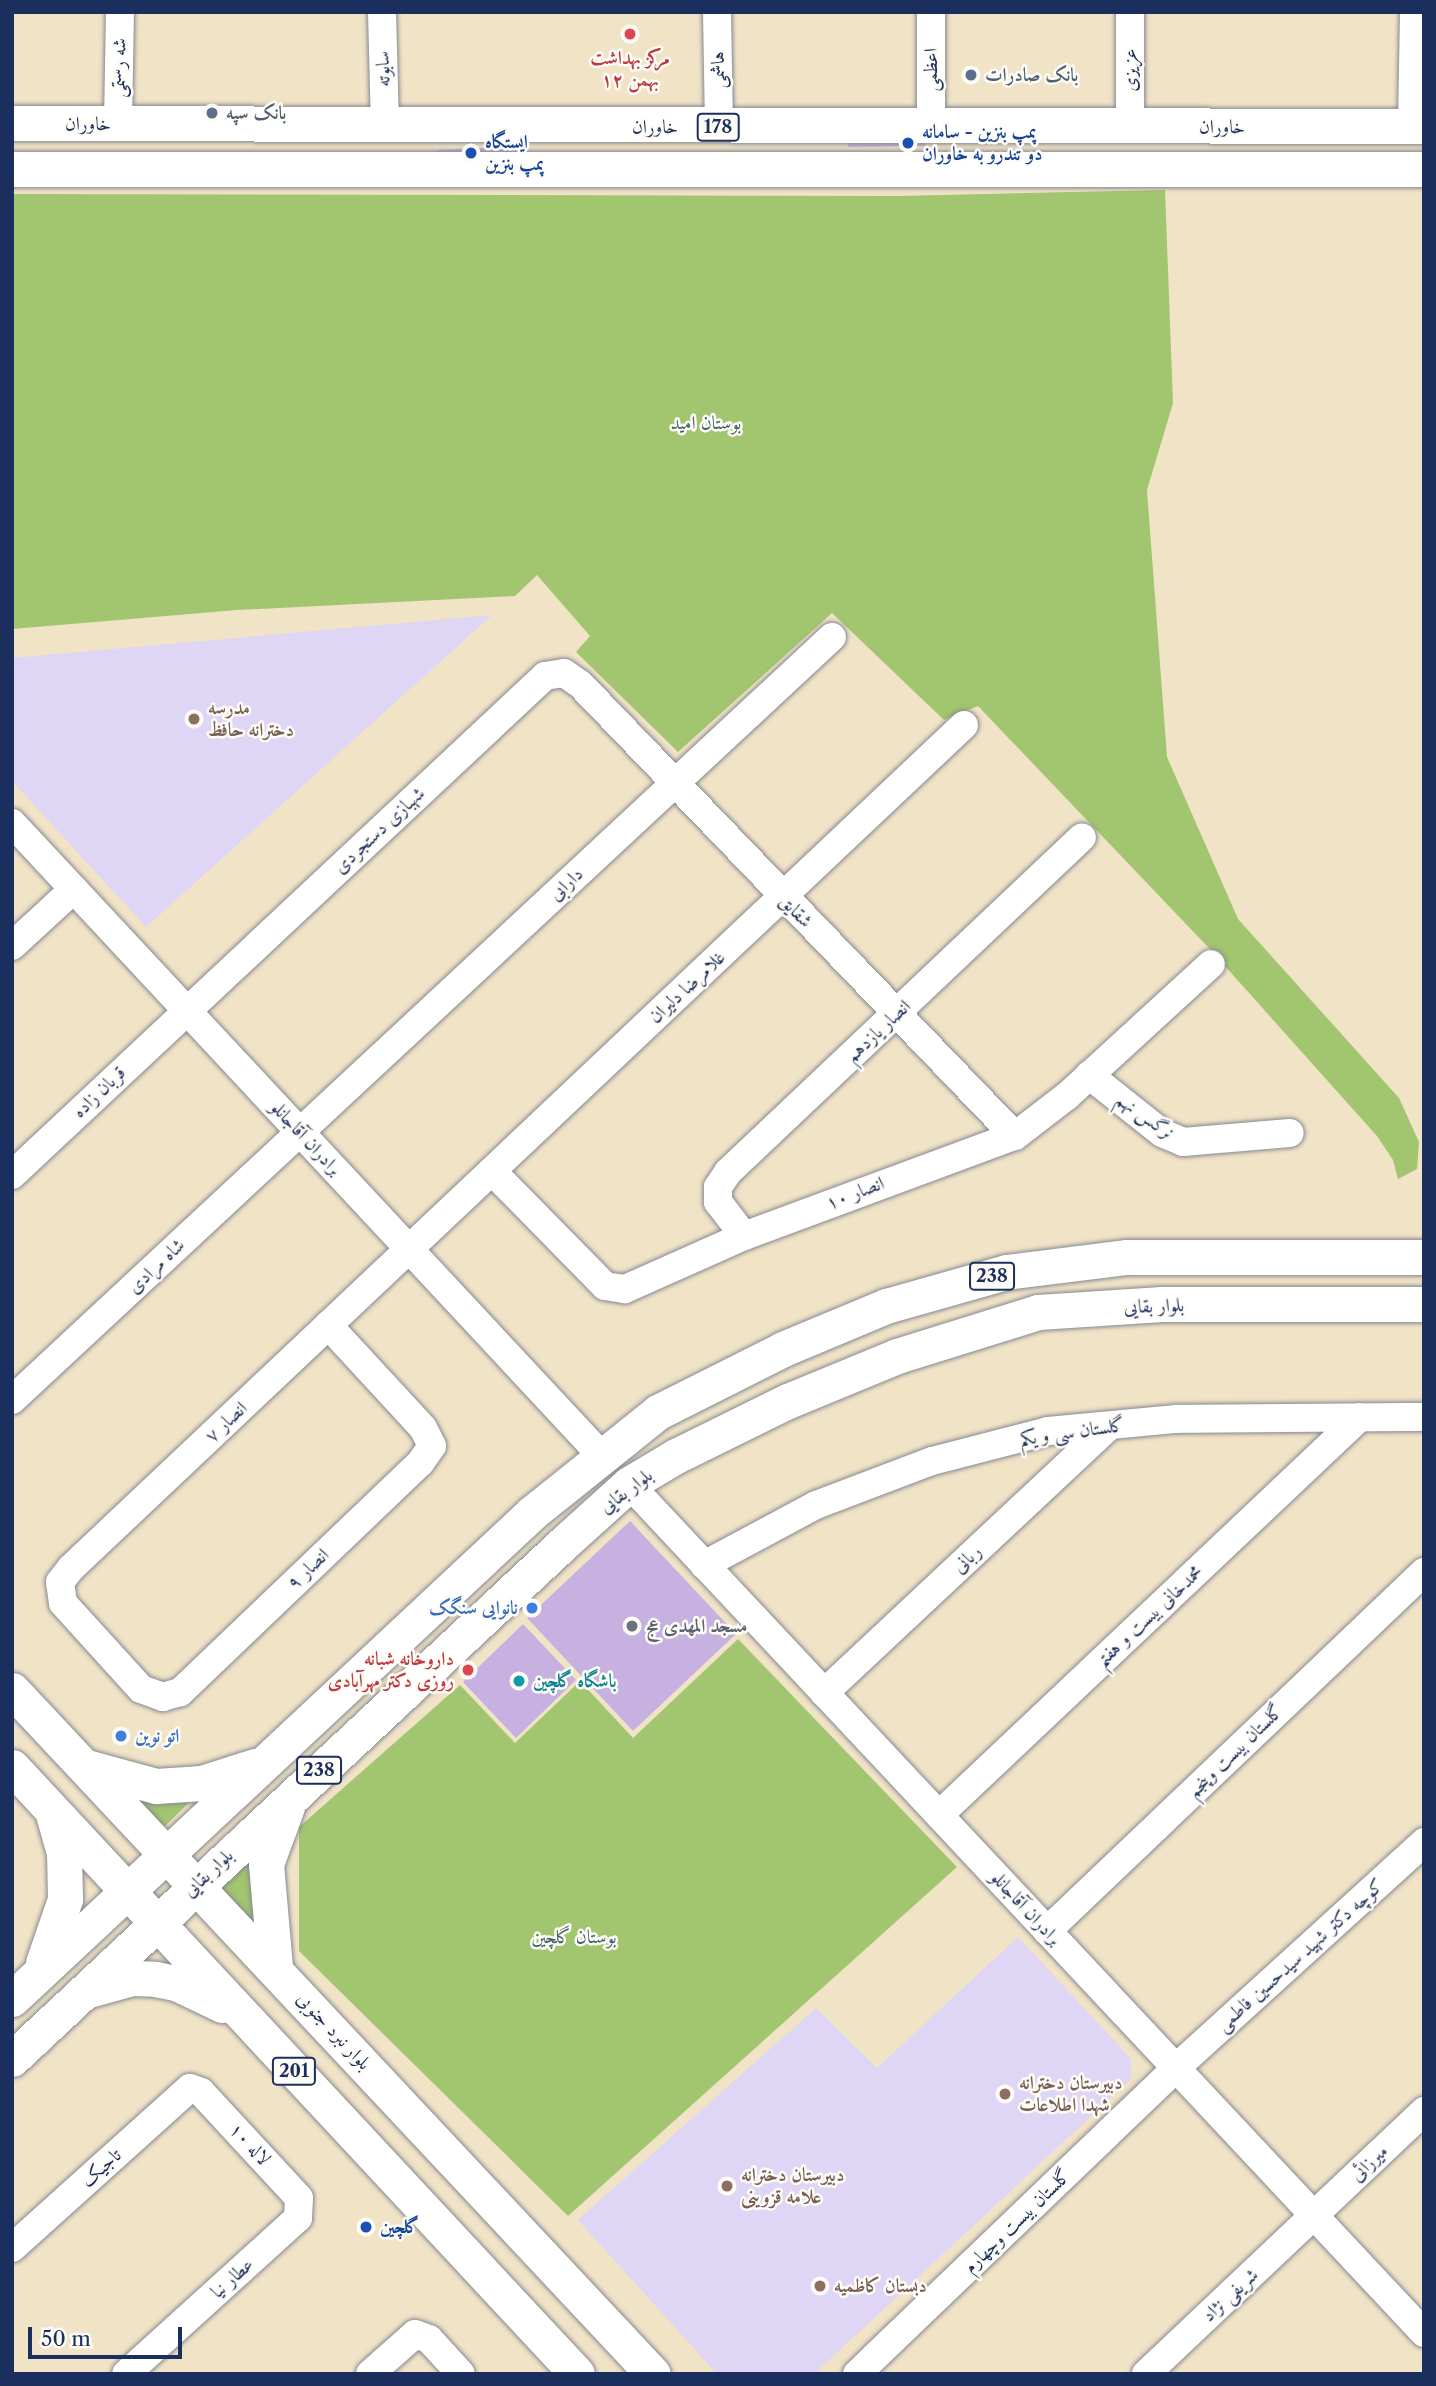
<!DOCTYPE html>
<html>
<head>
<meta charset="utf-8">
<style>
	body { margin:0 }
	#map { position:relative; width:1436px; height:2386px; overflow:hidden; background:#f1e3c6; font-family:"Libre Caslon Text",Amiri,serif }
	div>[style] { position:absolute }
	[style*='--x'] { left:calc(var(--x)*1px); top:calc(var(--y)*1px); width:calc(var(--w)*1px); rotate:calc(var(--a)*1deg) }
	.built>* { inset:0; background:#dfd5f5 }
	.green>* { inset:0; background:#a2c56f }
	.building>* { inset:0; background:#c7b1e0 }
	.roads { filter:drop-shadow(0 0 2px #868992) drop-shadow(0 0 2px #868992) }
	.minor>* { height:28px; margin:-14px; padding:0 14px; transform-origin:14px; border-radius:14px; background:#fff }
	.major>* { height:35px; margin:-17.5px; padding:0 17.5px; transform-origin:17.5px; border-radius:17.5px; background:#fff }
	.dots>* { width:19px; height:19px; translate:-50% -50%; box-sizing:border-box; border:4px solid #fdfcf7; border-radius:50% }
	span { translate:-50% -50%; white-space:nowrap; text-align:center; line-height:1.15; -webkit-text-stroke:5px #fdfcf7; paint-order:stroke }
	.shield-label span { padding:2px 5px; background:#fdfcf7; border:2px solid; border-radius:5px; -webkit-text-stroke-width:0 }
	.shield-label { font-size:18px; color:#1b2f5e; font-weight:700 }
	.health-label { font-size:19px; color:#be3a42; font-weight:700 }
	.right { translate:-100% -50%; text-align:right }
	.street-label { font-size:19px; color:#1b2f5e }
	.service-label { font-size:19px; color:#4e5e75; font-weight:700 }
	.left { translate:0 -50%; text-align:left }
	.transit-label { font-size:19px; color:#164399; font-weight:700 }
	.park-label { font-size:19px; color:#445c63 }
	.education-label { font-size:19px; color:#785e54; font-weight:700 }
	.shop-label { font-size:19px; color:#366cbe; font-weight:700 }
	.worship-label { font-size:19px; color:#5b616d; font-weight:700 }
	.culture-label { font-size:19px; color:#0d838f; font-weight:700 }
	.frame { position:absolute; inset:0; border:14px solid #1b2f5e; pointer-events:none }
	.scale { position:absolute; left:28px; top:2327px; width:154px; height:32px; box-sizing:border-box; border:4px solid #1b2f5e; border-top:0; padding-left:9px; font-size:21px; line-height:24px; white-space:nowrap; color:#1b2f5e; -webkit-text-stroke:5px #fdfcf7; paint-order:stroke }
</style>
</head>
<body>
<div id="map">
	<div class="built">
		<i style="clip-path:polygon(492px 615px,146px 927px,12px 781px,12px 658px)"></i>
		<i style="clip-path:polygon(1018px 1937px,1131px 2059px,1131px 2079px,814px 2374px,717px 2374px,578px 2220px,816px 2008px,877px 2068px)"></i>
	</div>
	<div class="green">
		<i style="clip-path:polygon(1165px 190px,1173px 403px,1147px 490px,1167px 757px,1238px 919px,1399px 1098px,1419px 1142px,1417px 1169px,1398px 1179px,1393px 1160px,1377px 1136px,1207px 946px,978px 706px,944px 720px,832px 613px,678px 752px,576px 652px,590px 636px,537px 575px,515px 596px,237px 610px,12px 629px,12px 194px,899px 196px)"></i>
		<i style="clip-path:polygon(738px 1639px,957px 1867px,568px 2216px,299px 1951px,299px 1827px,460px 1685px,515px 1743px,580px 1681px,633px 1738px)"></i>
		<i style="clip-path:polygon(122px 1786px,200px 1792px,164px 1827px)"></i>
		<i style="clip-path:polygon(258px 1852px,259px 1928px,220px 1888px)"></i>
	</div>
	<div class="building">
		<i style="clip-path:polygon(848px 133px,925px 136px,925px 146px,848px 147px)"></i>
		<i style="clip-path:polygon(515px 146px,517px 159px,437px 161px,437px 150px)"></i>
		<i style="clip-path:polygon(630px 1521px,736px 1634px,633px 1731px,527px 1618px)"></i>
		<i style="clip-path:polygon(523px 1624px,576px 1680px,516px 1738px,463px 1682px)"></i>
	</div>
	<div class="roads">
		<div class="minor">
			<i style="--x:382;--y:12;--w:114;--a:88.5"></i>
			<i style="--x:717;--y:12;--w:115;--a:89"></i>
			<i style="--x:931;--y:12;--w:115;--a:90"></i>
			<i style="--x:118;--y:124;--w:112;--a:-89"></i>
			<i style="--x:1412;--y:126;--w:114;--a:-89"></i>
			<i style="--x:1130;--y:127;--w:115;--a:-90"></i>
			<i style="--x:12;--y:823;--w:862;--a:47.02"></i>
			<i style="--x:12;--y:946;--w:84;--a:-42.6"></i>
			<i style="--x:1089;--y:1075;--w:93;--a:38.5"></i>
			<i style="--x:1162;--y:1133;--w:23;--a:23"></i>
			<i style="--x:1183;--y:1142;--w:107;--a:-4.8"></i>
			<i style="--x:492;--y:1171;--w:161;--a:45.5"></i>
			<i style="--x:605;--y:1286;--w:20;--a:9"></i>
			<i style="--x:625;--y:1289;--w:130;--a:-24"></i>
			<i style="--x:744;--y:1236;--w:289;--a:-20.3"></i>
			<i style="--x:1015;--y:1136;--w:66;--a:-37.6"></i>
			<i style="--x:1067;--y:1096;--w:195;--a:-42.5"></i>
			<i style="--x:12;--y:1175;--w:730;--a:-43.11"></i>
			<i style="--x:545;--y:676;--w:19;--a:-9"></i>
			<i style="--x:564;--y:673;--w:19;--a:35"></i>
			<i style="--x:580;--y:684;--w:627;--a:46.1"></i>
			<i style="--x:744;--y:1236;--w:43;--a:-127.4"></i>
			<i style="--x:718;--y:1202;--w:15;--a:-90"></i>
			<i style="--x:718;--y:1187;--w:18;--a:-56"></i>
			<i style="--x:728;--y:1172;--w:487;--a:-43.4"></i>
			<i style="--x:328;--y:1325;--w:140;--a:47.3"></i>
			<i style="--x:423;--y:1428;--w:20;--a:63"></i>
			<i style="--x:432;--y:1446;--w:21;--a:125"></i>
			<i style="--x:420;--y:1463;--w:332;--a:136.3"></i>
			<i style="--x:180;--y:1692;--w:18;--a:164"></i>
			<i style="--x:163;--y:1697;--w:23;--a:-160"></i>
			<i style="--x:141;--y:1689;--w:116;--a:-132.2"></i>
			<i style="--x:63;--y:1603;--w:21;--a:-98"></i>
			<i style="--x:60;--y:1582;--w:18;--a:-52"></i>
			<i style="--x:71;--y:1568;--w:1228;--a:-43.35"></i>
			<i style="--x:12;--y:1400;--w:1120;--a:-42.94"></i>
			<i style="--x:629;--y:1484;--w:1163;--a:46.88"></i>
			<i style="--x:704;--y:1565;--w:127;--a:-28.2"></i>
			<i style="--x:816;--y:1505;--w:124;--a:-20.8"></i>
			<i style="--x:932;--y:1461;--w:120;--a:-14.5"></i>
			<i style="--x:1048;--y:1431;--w:129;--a:-5.4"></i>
			<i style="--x:1176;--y:1419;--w:248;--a:-0.5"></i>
			<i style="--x:824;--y:1693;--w:391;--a:-43.1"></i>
			<i style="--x:939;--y:1815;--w:579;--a:-43.39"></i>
			<i style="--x:1047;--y:1931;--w:521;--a:-43.6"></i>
			<i style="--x:12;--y:2248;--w:239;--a:-42"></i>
			<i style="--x:190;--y:2088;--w:12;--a:20"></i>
			<i style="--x:201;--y:2092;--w:144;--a:47.2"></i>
			<i style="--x:299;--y:2198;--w:20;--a:93"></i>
			<i style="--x:298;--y:2218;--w:232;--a:137.8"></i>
			<i style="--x:370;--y:2374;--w:60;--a:-41.6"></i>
			<i style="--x:415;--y:2334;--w:15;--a:20"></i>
			<i style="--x:429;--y:2339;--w:47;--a:47.6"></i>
			<i style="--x:857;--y:2374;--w:442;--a:-43.8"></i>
			<i style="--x:1176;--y:2068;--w:336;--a:-42.3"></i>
			<i style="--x:1146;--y:2374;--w:383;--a:-43.4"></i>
		</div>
		<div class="major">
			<i style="--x:12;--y:123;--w:1412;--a:0.12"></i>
			<i style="--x:12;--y:169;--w:1412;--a:0"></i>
			<i style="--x:12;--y:1690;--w:937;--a:46.86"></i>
			<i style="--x:12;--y:1767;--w:829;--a:47.05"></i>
			<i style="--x:86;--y:1767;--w:73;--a:15.2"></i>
			<i style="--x:156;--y:1786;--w:46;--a:-3.7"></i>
			<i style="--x:202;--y:1783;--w:56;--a:-17.8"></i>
			<i style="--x:43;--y:1963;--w:68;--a:-71"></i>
			<i style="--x:65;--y:1899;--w:46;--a:-91.2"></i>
			<i style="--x:64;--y:1853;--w:41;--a:-105.8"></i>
			<i style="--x:275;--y:1967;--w:103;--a:-95"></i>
			<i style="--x:266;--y:1864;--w:61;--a:-69.8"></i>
			<i style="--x:89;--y:1990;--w:45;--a:-15.6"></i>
			<i style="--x:132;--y:1978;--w:23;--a:2"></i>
			<i style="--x:155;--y:1979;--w:21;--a:11"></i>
			<i style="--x:176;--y:1983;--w:51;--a:25.6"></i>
			<i style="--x:12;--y:1999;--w:712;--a:-43.06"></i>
			<i style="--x:532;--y:1513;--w:161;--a:-38.7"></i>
			<i style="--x:658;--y:1412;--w:140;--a:-26.7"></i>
			<i style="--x:783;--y:1349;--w:112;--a:-22.7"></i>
			<i style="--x:886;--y:1306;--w:125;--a:-15.8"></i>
			<i style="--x:1006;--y:1272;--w:122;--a:-7.1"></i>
			<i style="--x:1127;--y:1257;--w:297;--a:0"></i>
			<i style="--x:12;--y:2059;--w:758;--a:-43.08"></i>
			<i style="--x:566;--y:1541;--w:85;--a:-42.1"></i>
			<i style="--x:629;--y:1484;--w:55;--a:-30.8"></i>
			<i style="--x:676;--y:1456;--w:125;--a:-26.2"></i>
			<i style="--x:788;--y:1401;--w:118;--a:-22.4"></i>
			<i style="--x:897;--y:1356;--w:148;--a:-17.3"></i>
			<i style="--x:1038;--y:1312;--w:124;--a:-3.7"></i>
			<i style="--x:1162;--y:1304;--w:262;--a:0"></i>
		</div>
	</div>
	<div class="dots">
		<i style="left:630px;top:34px;background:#e0444e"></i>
		<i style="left:971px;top:75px;background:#5c6f8a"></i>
		<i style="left:212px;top:113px;background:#5c6f8a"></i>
		<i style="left:908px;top:143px;background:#1a4fb4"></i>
		<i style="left:471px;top:153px;background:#1a4fb4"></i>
		<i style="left:194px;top:719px;background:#8d6e63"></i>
		<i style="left:532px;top:1608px;background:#3f7fe0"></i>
		<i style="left:632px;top:1626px;background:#6b7280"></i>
		<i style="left:468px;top:1670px;background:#e0444e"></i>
		<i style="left:519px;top:1681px;background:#0f9aa8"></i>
		<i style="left:121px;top:1736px;background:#3f7fe0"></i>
		<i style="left:1005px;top:2094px;background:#8d6e63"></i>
		<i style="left:727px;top:2186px;background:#8d6e63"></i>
		<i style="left:366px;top:2227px;background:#1a4fb4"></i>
		<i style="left:820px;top:2286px;background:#8d6e63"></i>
	</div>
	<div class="shield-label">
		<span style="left:718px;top:127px">178</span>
		<span style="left:992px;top:1276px">238</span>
		<span style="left:319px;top:1770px">238</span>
		<span style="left:294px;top:2071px">201</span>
	</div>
	<div class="health-label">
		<span style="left:630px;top:69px">مرکز بهداشت<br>۱۲ بهمن</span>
		<span class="right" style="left:454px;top:1670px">داروخانه شبانه<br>روزی دکتر مهرآبادی</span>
	</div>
	<div class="street-label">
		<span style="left:119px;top:68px;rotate:-89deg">شه رستمی</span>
		<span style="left:383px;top:69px;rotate:-92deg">سابوته</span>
		<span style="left:718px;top:70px;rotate:-91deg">هاشمی</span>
		<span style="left:931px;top:70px;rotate:-90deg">اعظمی</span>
		<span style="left:1130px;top:70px;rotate:-90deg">عزیزی</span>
		<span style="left:88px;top:124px">خاوران</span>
		<span style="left:655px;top:127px">خاوران</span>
		<span style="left:1222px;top:127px">خاوران</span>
		<span style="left:379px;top:830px;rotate:-43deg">شهبازی دستجردی</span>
		<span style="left:566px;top:884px;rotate:-43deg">دارابی</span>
		<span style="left:796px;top:911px;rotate:46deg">شقایق</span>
		<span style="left:687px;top:987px;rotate:-43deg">غلامرضا دلیران</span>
		<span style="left:878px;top:1031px;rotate:-43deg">انصار یازدهم</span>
		<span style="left:99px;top:1092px;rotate:-44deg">قربان زاده</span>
		<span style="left:1145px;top:1116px;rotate:35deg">نرگس نهم</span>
		<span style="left:306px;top:1138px;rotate:47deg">برادران آقاجانلو</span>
		<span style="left:855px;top:1193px;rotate:-21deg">انصار ۱۰</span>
		<span style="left:156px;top:1266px;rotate:-43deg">شاه مرادی</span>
		<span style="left:1154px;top:1306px;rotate:-2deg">بلوار بقایی</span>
		<span style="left:226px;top:1422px;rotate:-43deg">انصار ۷</span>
		<span style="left:1072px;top:1432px;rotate:-8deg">گلستان سی و یکم</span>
		<span style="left:626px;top:1491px;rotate:-37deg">بلوار بقایی</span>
		<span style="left:967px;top:1559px;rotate:-43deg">ربانی</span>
		<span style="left:308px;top:1569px;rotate:-44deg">انصار ۹</span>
		<span style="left:1149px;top:1616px;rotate:-43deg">محمدخانی بیست و هفتم</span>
		<span style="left:1235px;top:1751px;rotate:-44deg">گلستان بیست وپنجم</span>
		<span style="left:208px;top:1873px;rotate:-43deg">بلوار بقایی</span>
		<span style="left:1026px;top:1908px;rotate:47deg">برادران آقاجانلو</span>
		<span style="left:1300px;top:1955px;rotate:-42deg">کوچه دکتر شهید سیدحسین فاطمی</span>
		<span style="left:334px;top:2031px;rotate:47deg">بلوار نبرد جنوبی</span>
		<span style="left:250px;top:2144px;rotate:47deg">لاله ۱۰</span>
		<span style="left:1369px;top:2163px;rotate:-44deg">میرزائی</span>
		<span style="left:101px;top:2168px;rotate:-42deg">تاجیک</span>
		<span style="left:1017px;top:2221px;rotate:-44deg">گلستان بیست وچهارم</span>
		<span style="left:232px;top:2278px;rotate:-42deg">عطار نیا</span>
		<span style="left:1230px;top:2295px;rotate:-43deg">شریفی نژاد</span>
	</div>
	<div class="service-label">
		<span class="left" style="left:985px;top:75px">بانک صادرات</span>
		<span class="left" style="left:226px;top:113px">بانک سپه</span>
	</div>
	<div class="transit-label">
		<span class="left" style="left:922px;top:143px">پمپ بنزین - سامانه<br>دو تندرو به خاوران</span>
		<span class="left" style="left:485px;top:153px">ایستگاه<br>پمپ بنزین</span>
		<span class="left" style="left:380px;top:2227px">گلچین</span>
	</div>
	<div class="park-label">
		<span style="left:706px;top:423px">بوستان امید</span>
		<span style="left:574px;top:1937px">بوستان گلچین</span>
	</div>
	<div class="education-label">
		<span class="left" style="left:208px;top:719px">مدرسه<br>دخترانه حافظ</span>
		<span class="left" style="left:1019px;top:2094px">دبیرستان دخترانه<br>شهدا اطلاعات</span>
		<span class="left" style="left:741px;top:2186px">دبیرستان دخترانه<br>علامه قزوینی</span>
		<span class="left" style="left:834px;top:2286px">دبستان کاظمیه</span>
	</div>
	<div class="shop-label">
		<span class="right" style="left:518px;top:1608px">نانوایی سنگک</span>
		<span class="left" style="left:135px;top:1736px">اتو نوین</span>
	</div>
	<div class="worship-label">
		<span class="left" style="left:646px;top:1626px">مسجد المهدی عج</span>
	</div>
	<div class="culture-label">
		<span class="left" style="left:533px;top:1681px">باشگاه گلچین</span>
	</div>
	<div class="frame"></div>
	<div class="scale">50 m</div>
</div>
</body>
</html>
